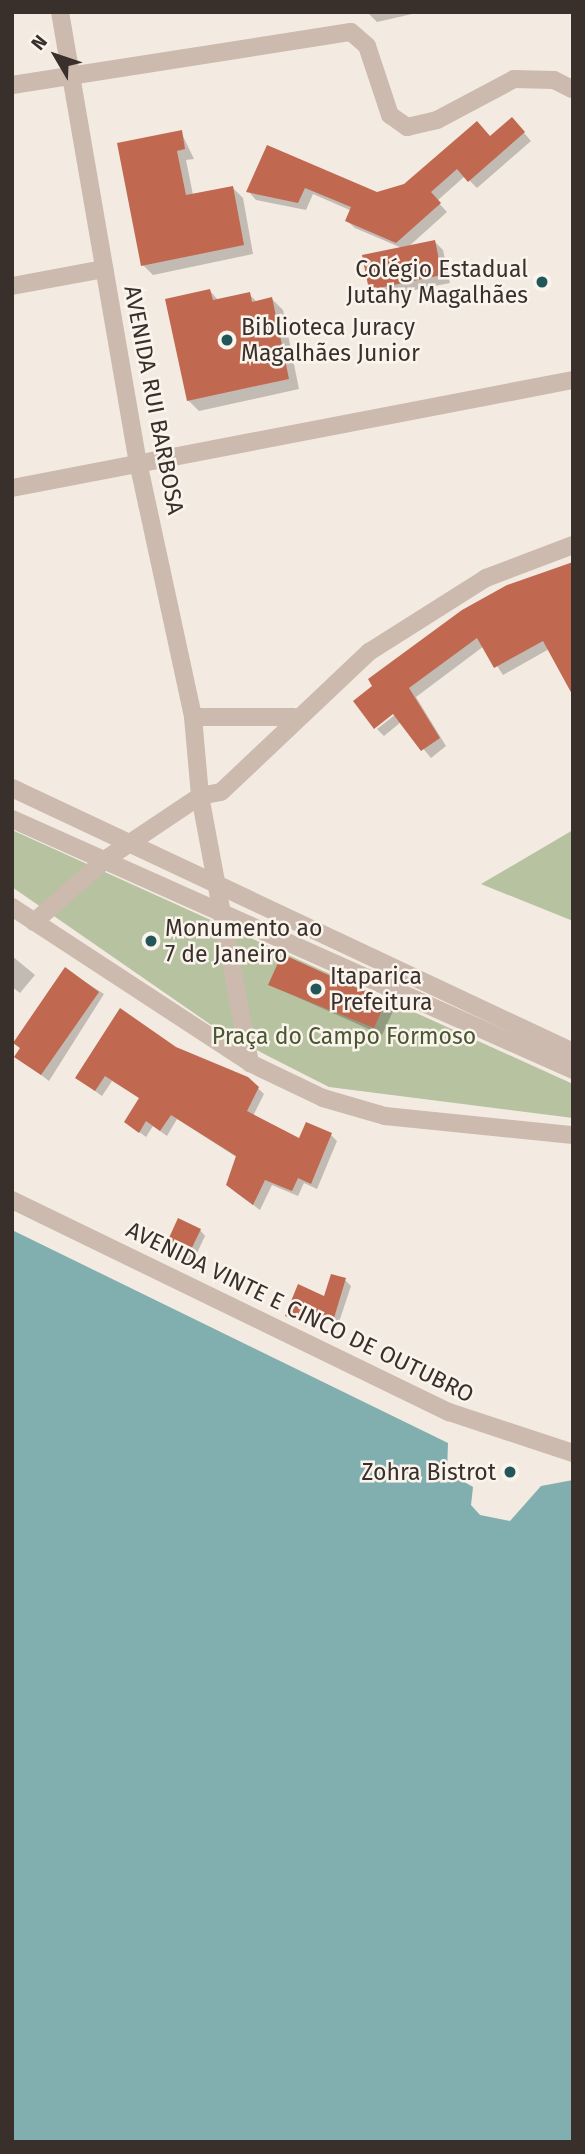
<!DOCTYPE html>
<html>
<head>
<meta charset="utf-8">
<style>
	body { margin:0 }
	#map { position:relative; width:585px; height:2154px; overflow:hidden; background:#f3eae1; font-family:"Fira Sans",sans-serif }
	div>[style] { position:absolute }
	[style*='--x'] { left:calc(var(--x)*1px); top:calc(var(--y)*1px); width:calc(var(--w)*1px); rotate:calc(var(--a)*1deg) }
	.green>* { inset:0; background:#b7c2a1 }
	.water>* { inset:0; background:#81aeaf }
	.shadow>* { inset:0; background:#0003 }
	.building>* { inset:0; background:#c16950 }
	.minor>* { height:18px; margin:-9px; padding:0 9px; transform-origin:9px; border-radius:9px; background:#cbbaad }
	.dots>* { width:19px; height:19px; translate:-50% -50%; box-sizing:border-box; border:4px solid #faf4ed; border-radius:50% }
	span { translate:-50% -50%; white-space:nowrap; text-align:center; line-height:1.15; -webkit-text-stroke:5px #faf4ed; paint-order:stroke }
	.poi-label { font-size:23px; color:#392f2b }
	.right { translate:-100% -50%; text-align:right }
	.left { translate:0 -50%; text-align:left }
	.street-label { font-size:23px; color:#392f2b }
	.park-label { font-size:23px; color:#495730 }
	.frame { position:absolute; inset:0; border:14px solid #392f2b; pointer-events:none }
	.north { position:absolute; left:21px; top:21px; width:70px; height:70px; -webkit-text-stroke:5px #faf4ed; paint-order:stroke; rotate:309deg; font-size:19px; font-weight:700; line-height:28px; text-align:center; color:#392f2b }
	.north::after { content:''; display:block; margin:auto; width:24px; height:32px; background:#392f2b; clip-path:polygon(50% 0,100% 100%,50% 72%,0 100%) }
</style>
</head>
<body>
<div id="map">
	<div class="green">
		<i style="clip-path:polygon(12px 830px,573px 1084px,573px 1118px,329px 1087px,268px 1056px,217px 1029px,12px 887px)"></i>
		<i style="clip-path:polygon(573px 830px,573px 921px,481px 884px)"></i>
	</div>
	<div class="water">
		<i style="clip-path:polygon(12px 1230px,448px 1443px,447px 1472px,473px 1487px,471px 1505px,480px 1515px,510px 1521px,541px 1486px,573px 1480px,573px 2142px,12px 2142px)"></i>
	</div>
	<div class="shadow">
		<i style="clip-path:polygon(367px 12px,421px 12px,377px 22px)"></i>
		<i style="clip-path:polygon(519px 127px,531px 141px,477px 188px,465px 176px,437px 201px,447px 212px,407px 248px,435px 242px,443px 250px,450px 283px,379px 297px,370px 289px,402px 248px,355px 228px,347px 221px,352px 211px,313px 194px,306px 210px,256px 200px,249px 192px,268px 147px,377px 193px,405px 186px)"></i>
		<i style="clip-path:polygon(181px 132px,194px 159px,186px 160px,193px 195px,233px 188px,243px 198px,253px 254px,153px 275px,143px 265px)"></i>
		<i style="clip-path:polygon(210px 291px,219px 301px,249px 294px,257px 302px,272px 299px,283px 310px,299px 389px,199px 411px,188px 400px)"></i>
		<i style="clip-path:polygon(508px 587px,549px 649px,503px 675px,484px 646px,416px 697px,446px 746px,431px 758px,401px 722px,384px 736px,377px 729px,401px 710px,355px 702px)"></i>
		<i style="clip-path:polygon(12px 956px,35px 975px,20px 993px,12px 987px)"></i>
		<i style="clip-path:polygon(65px 969px,104px 994px,49px 1081px,16px 1056px,21px 1049px,15px 1043px)"></i>
		<i style="clip-path:polygon(270px 985px,385px 1003px,393px 1011px,382px 1035px)"></i>
		<i style="clip-path:polygon(175px 1049px,247px 1078px,264px 1094px,253px 1116px,300px 1140px,331px 1135px,337px 1141px,317px 1189px,304px 1183px,298px 1196px,272px 1185px,260px 1210px,234px 1191px,238px 1158px,177px 1119px,167px 1136px,153px 1126px,146px 1137px,126px 1122px,141px 1099px,112px 1081px,102px 1096px,77px 1078px)"></i>
		<i style="clip-path:polygon(200px 1230px,205px 1236px,191px 1266px,165px 1251px)"></i>
		<i style="clip-path:polygon(345px 1280px,351px 1286px,339px 1322px,311px 1314px,306px 1327px,287px 1315px,325px 1298px)"></i>
	</div>
	<div class="building">
		<i style="clip-path:polygon(512px 117px,525px 132px,468px 182px,457px 169px,431px 192px,441px 203px,396px 243px,345px 221px,351px 207px,305px 188px,298px 203px,246px 192px,267px 145px,377px 192px,404px 184px,477px 121px,490px 136px)"></i>
		<i style="clip-path:polygon(182px 130px,185px 149px,177px 151px,186px 195px,233px 186px,244px 245px,141px 266px,117px 143px)"></i>
		<i style="clip-path:polygon(435px 240px,442px 275px,369px 290px,362px 255px)"></i>
		<i style="clip-path:polygon(210px 289px,213px 300px,250px 292px,252px 302px,272px 297px,289px 379px,187px 401px,165px 299px)"></i>
		<i style="clip-path:polygon(573px 562px,573px 696px,543px 641px,494px 668px,477px 638px,409px 688px,440px 738px,421px 751px,393px 714px,374px 729px,353px 701px,372px 686px,368px 679px,462px 610px,507px 585px)"></i>
		<i style="clip-path:polygon(282px 954px,386px 1001px,374px 1028px,268px 985px)"></i>
		<i style="clip-path:polygon(65px 967px,99px 992px,41px 1075px,14px 1057px,20px 1048px,13px 1043px)"></i>
		<i style="clip-path:polygon(120px 1008px,176px 1047px,248px 1077px,259px 1087px,247px 1111px,299px 1138px,306px 1122px,332px 1133px,311px 1184px,298px 1178px,292px 1191px,265px 1180px,253px 1205px,226px 1185px,236px 1156px,171px 1115px,160px 1131px,146px 1121px,139px 1133px,124px 1122px,139px 1098px,105px 1076px,95px 1091px,75px 1078px)"></i>
		<i style="clip-path:polygon(178px 1218px,201px 1229px,185px 1262px,163px 1251px)"></i>
		<i style="clip-path:polygon(331px 1274px,346px 1278px,334px 1318px,306px 1309px,300px 1322px,285px 1316px,298px 1284px,324px 1296px)"></i>
	</div>
	<div class="minor">
		<i style="--x:60;--y:12;--w:457;--a:80.2"></i>
		<i style="--x:138;--y:462;--w:261;--a:77.8"></i>
		<i style="--x:193;--y:717;--w:79;--a:84.9"></i>
		<i style="--x:200;--y:796;--w:272;--a:79.4"></i>
		<i style="--x:12;--y:85;--w:343;--a:-8.9"></i>
		<i style="--x:351;--y:32;--w:21;--a:41"></i>
		<i style="--x:367;--y:46;--w:73;--a:71.6"></i>
		<i style="--x:390;--y:115;--w:21;--a:35"></i>
		<i style="--x:407;--y:127;--w:31;--a:-13"></i>
		<i style="--x:437;--y:120;--w:87;--a:-28"></i>
		<i style="--x:514;--y:79;--w:40;--a:1.4"></i>
		<i style="--x:554;--y:80;--w:20;--a:27"></i>
		<i style="--x:12;--y:286;--w:94;--a:-10.5"></i>
		<i style="--x:12;--y:488;--w:571;--a:-10.9"></i>
		<i style="--x:193;--y:717;--w:101;--a:0"></i>
		<i style="--x:12;--y:788;--w:620;--a:25.2"></i>
		<i style="--x:12;--y:819;--w:615;--a:24.1"></i>
		<i style="--x:12;--y:907;--w:285;--a:33.2"></i>
		<i style="--x:250;--y:1063;--w:81;--a:25.6"></i>
		<i style="--x:323;--y:1098;--w:65;--a:16.2"></i>
		<i style="--x:385;--y:1116;--w:189;--a:5.8"></i>
		<i style="--x:34;--y:922;--w:96;--a:-41.2"></i>
		<i style="--x:106;--y:859;--w:113;--a:-33.8"></i>
		<i style="--x:200;--y:796;--w:21;--a:-11"></i>
		<i style="--x:221;--y:792;--w:204;--a:-43.4"></i>
		<i style="--x:369;--y:652;--w:138;--a:-32.3"></i>
		<i style="--x:486;--y:578;--w:93;--a:-20.8"></i>
		<i style="--x:12;--y:1200;--w:486;--a:25.9"></i>
		<i style="--x:449;--y:1412;--w:131;--a:18.3"></i>
	</div>
	<div class="dots">
		<i style="left:542px;top:282px;background:#22575a"></i>
		<i style="left:227px;top:340px;background:#22575a"></i>
		<i style="left:151px;top:941px;background:#22575a"></i>
		<i style="left:316px;top:989px;background:#22575a"></i>
		<i style="left:510px;top:1472px;background:#22575a"></i>
	</div>
	<div class="poi-label">
		<span class="right" style="left:528px;top:282px">Colégio Estadual<br>Jutahy Magalhães</span>
		<span class="left" style="left:241px;top:340px">Biblioteca Juracy<br>Magalhães Junior</span>
		<span class="left" style="left:165px;top:941px">Monumento ao<br>7 de Janeiro</span>
		<span class="left" style="left:330px;top:989px">Itaparica<br>Prefeitura</span>
		<span class="right" style="left:496px;top:1472px">Zohra Bistrot</span>
	</div>
	<div class="street-label">
		<span style="left:154px;top:400px;rotate:79deg">AVENIDA RUI BARBOSA</span>
		<span style="left:300px;top:1312px;rotate:26deg">AVENIDA VINTE E CINCO DE OUTUBRO</span>
	</div>
	<div class="park-label">
		<span style="left:344px;top:1036px">Praça do Campo Formoso</span>
	</div>
	<div class="frame"></div>
	<div class="north">N</div>
</div>
</body>
</html>
